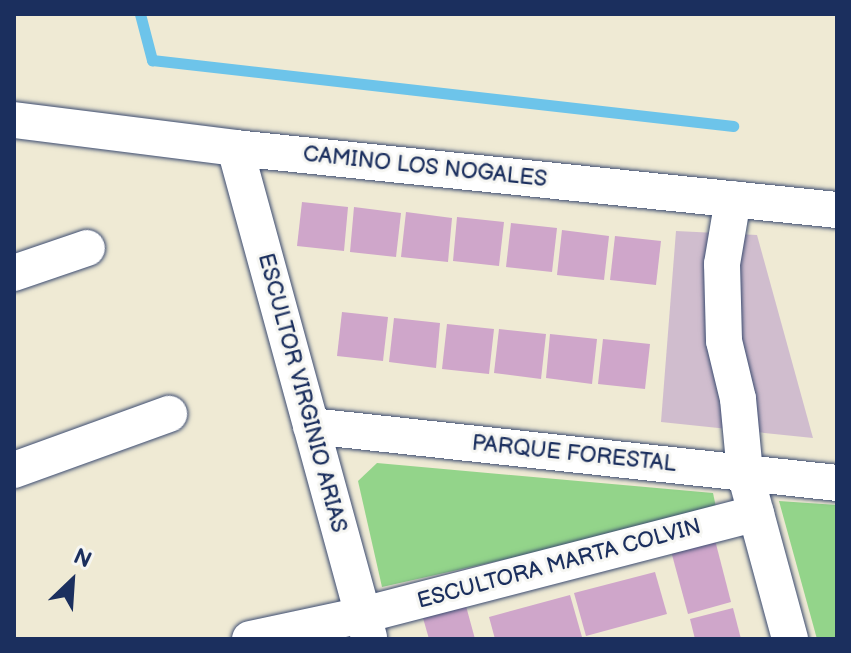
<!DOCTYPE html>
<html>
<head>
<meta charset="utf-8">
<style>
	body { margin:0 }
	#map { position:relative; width:851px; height:653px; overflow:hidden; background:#efead4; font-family:"Balsamiq Sans",sans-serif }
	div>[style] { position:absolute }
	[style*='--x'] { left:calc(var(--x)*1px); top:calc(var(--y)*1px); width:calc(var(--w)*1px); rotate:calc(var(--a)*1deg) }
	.industrial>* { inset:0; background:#d0bdce }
	.green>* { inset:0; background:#93d48a }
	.stream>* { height:11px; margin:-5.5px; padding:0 5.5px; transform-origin:5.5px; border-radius:5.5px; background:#6dc4ea }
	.building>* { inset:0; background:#cfa6ca }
	.roads { filter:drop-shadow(0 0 2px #3b4b70) drop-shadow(0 0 2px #3b4b70) }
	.minor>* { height:36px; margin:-18px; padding:0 18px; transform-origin:18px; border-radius:18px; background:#fff }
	span { translate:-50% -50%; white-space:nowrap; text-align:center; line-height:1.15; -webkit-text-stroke:6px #f6f6f2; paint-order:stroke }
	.street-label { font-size:22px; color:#1b2f5e }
	.frame { position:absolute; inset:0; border:16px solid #1b2f5e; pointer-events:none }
	.north { position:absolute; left:32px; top:541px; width:80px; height:80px; -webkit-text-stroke:6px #f6f6f2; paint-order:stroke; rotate:25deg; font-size:22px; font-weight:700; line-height:32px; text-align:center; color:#1b2f5e }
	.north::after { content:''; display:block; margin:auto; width:28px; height:36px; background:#1b2f5e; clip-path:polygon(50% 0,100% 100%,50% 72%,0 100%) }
</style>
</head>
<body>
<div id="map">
	<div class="industrial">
		<i style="clip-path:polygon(676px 231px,757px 235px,813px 438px,661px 422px)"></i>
	</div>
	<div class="green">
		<i style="clip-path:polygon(377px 463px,713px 493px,717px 512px,382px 587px,358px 481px)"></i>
		<i style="clip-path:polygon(779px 501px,837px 505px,837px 639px,817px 639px)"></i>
	</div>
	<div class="stream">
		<i style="--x:140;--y:14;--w:48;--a:75.4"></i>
		<i style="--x:152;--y:60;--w:585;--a:6.48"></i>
	</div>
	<div class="building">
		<i style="clip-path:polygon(302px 202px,348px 207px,344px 251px,297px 246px)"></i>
		<i style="clip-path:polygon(354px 207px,401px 213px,396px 257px,350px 252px)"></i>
		<i style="clip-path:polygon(406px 212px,452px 218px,448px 262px,401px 257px)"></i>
		<i style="clip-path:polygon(457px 217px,504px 222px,499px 266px,453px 261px)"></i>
		<i style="clip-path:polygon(511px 223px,557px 228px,552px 272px,506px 267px)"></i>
		<i style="clip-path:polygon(562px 230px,609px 236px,604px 280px,557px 275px)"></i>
		<i style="clip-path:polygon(615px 236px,661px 241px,656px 285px,610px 280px)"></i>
		<i style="clip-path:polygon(342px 312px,388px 317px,383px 361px,337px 356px)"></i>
		<i style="clip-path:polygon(394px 318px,440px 323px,436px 368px,389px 362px)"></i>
		<i style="clip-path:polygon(447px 324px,494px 329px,489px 374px,442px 369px)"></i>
		<i style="clip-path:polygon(499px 329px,546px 334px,541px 379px,494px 373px)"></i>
		<i style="clip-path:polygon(550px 334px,597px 339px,592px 384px,546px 378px)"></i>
		<i style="clip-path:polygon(603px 339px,650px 344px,645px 389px,598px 384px)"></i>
		<i style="clip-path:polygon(715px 540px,731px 602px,688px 614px,671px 551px)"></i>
		<i style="clip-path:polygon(655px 572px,667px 614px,586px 636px,574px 593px)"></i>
		<i style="clip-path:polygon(570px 595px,582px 637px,495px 639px,489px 617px)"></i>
		<i style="clip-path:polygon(466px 606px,475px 639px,429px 639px,423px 618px)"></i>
		<i style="clip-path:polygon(733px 608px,741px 639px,695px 639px,690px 619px)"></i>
	</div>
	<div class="roads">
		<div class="minor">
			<i style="--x:14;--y:120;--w:223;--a:7.2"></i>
			<i style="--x:235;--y:148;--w:605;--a:5.88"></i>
			<i style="--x:235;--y:148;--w:507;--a:74.68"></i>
			<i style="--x:733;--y:199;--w:66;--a:99.6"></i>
			<i style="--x:722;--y:264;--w:77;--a:88.5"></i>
			<i style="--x:724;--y:341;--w:60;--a:76.4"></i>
			<i style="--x:738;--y:399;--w:74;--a:84.6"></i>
			<i style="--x:745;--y:473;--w:172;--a:74.8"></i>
			<i style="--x:14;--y:273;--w:77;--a:-18.9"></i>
			<i style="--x:311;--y:426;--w:529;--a:6.18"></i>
			<i style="--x:14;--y:470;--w:165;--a:-19.9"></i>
			<i style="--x:250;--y:639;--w:116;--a:-12"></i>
			<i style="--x:363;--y:615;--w:406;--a:-14.5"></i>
		</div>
	</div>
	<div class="street-label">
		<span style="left:425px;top:167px;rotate:6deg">CAMINO LOS NOGALES</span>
		<span style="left:302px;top:393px;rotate:75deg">ESCULTOR VIRGINIO ARIAS</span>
		<span style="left:574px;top:454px;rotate:6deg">PARQUE FORESTAL</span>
		<span style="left:559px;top:564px;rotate:-15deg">ESCULTORA MARTA COLVIN</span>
	</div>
	<div class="frame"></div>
	<div class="north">N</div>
</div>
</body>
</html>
